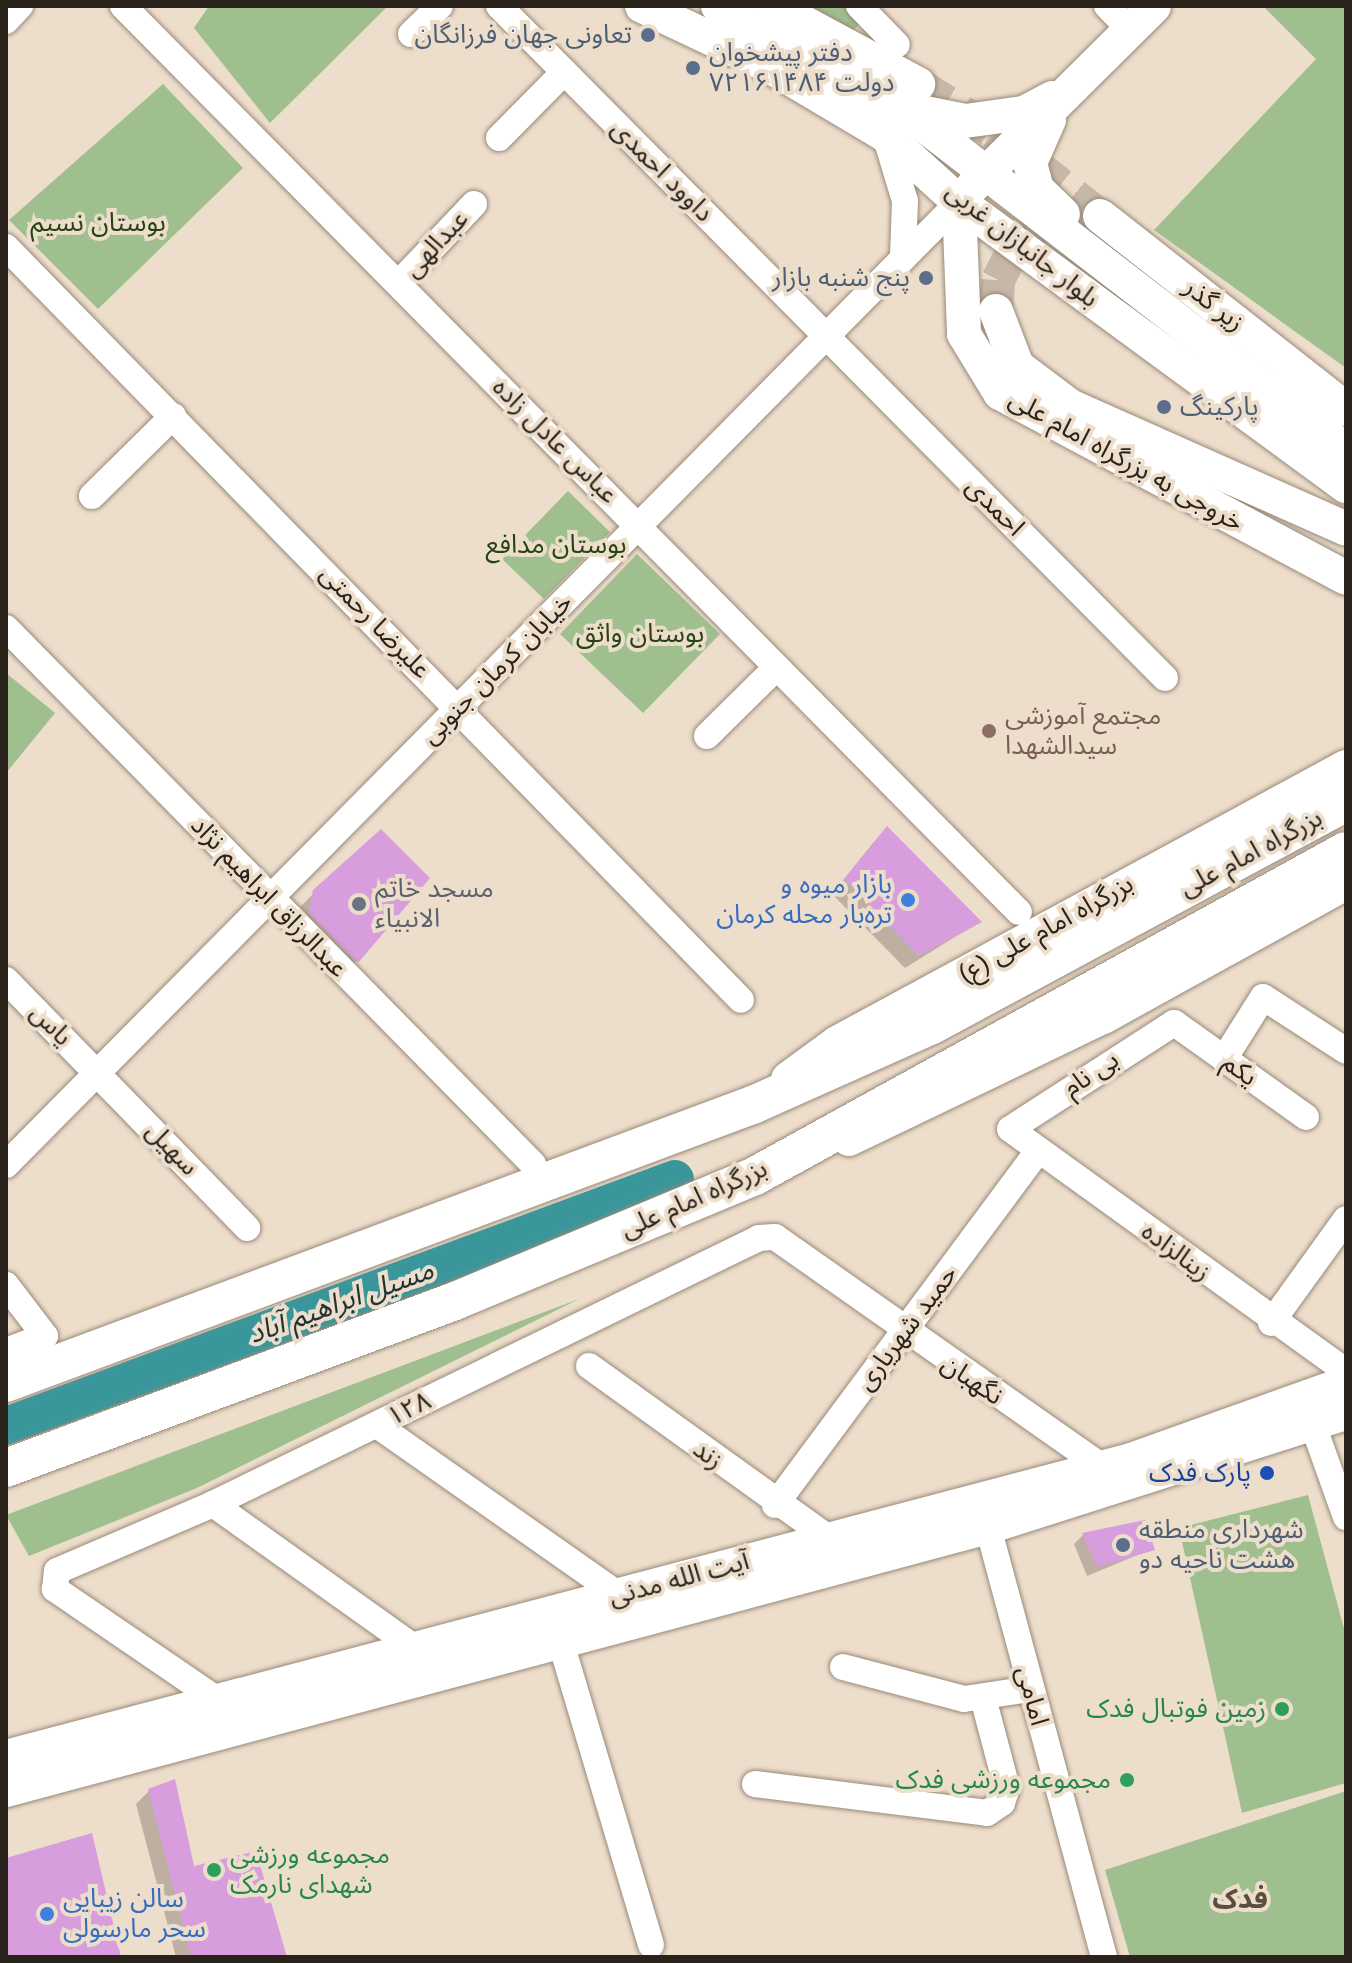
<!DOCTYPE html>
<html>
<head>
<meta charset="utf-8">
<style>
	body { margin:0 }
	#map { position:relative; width:1352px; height:1963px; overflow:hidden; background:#edddcb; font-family:Helvetica,"Noto Sans Arabic",sans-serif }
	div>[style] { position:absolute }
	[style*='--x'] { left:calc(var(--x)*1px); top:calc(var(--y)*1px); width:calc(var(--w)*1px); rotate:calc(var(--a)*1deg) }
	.green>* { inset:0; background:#9fbf8f }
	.shadow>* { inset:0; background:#0003 }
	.river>* { height:38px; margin:-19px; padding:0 19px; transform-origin:19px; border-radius:19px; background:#39979c }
	.building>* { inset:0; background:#d79ddd }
	.major-tunnel>* { height:34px; margin-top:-17px; transform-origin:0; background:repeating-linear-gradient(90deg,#c6b8a8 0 34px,transparent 0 51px) }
	.roads { filter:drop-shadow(0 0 2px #988979) drop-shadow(0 0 2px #988979) }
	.minor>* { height:26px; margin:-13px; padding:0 13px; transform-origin:13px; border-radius:13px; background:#fff }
	.major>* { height:34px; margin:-17px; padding:0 17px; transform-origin:17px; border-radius:17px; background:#fff }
	.highway>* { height:38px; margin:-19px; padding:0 19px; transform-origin:19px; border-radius:19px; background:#fff }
	.dots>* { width:22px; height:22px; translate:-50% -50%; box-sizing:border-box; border:4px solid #edddcb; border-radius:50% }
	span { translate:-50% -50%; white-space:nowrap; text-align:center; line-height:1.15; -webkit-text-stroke:8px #edddcb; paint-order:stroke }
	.service-label { font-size:26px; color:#4e5e75 }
	.right { translate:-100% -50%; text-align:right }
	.left { translate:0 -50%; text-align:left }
	.street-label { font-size:26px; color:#29231c }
	.park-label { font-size:26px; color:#264413 }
	.education-label { font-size:26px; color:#785e54 }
	.shop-label { font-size:26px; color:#366cbe }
	.worship-label { font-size:26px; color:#5b616d }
	.transit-label { font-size:26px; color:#164399 }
	.leisure-label { font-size:26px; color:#27864d }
	.water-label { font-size:28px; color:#1d3334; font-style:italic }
	.neighbourhood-label { font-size:28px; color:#5b4e3f; font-weight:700 }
	.frame { position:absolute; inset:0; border:8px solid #29231c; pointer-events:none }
</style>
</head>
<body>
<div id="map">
	<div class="green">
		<i style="clip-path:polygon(209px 6px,388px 6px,270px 123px,194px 28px)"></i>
		<i style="clip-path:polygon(800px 6px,877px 6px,852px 32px)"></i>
		<i style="clip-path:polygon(1263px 6px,1346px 6px,1346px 368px,1154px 230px,1316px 59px)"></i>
		<i style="clip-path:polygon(163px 84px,243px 168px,98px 309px,9px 220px)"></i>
		<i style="clip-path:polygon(568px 491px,610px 532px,544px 599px,502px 559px)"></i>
		<i style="clip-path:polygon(637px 554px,720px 634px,643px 713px,560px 634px)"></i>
		<i style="clip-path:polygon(6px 673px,55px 713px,6px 773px)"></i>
		<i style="clip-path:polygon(579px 1299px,197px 1488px,29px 1556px,6px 1515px)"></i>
		<i style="clip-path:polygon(1308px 1495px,1346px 1636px,1346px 1783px,1242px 1813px,1179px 1528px)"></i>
		<i style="clip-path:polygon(1346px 1791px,1346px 1957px,1130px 1957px,1105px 1870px)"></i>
	</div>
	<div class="shadow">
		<i style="clip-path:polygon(874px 842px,979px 922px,905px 968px,832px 894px)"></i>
		<i style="clip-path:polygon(427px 878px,344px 975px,297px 927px,301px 906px,315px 892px)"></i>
		<i style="clip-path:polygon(1083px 1535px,1152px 1549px,1087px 1576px,1074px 1544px)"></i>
		<i style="clip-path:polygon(149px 1791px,193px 1869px,285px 1957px,176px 1957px,136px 1804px)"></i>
	</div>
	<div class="river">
		<i style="--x:6;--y:1426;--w:713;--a:-20.26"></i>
	</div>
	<div class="building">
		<i style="clip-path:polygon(887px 826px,982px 922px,919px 956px,844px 879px)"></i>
		<i style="clip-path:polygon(381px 829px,430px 878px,358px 963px,309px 913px,313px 890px)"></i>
		<i style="clip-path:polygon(1145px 1520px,1155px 1550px,1097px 1567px,1082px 1533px)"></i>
		<i style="clip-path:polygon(175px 1779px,194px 1866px,256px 1851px,287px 1957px,191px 1957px,148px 1789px)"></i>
		<i style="clip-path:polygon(92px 1833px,121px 1957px,6px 1957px,6px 1858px)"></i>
	</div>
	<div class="major-tunnel">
		<i style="--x:918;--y:84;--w:90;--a:32.3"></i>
		<i style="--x:994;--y:132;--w:135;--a:38.4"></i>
		<i style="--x:996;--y:311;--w:31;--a:-86"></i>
		<i style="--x:998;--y:280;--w:54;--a:-62.5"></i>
		<i style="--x:1023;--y:232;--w:51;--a:-19.5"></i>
	</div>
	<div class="roads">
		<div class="minor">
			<i style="--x:123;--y:6;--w:1274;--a:45.32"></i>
			<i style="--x:499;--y:6;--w:946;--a:45.26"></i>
			<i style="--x:859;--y:6;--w:54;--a:45.7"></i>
			<i style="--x:1107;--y:6;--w:33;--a:46"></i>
			<i style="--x:6;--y:21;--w:21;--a:-47"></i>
			<i style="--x:411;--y:34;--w:40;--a:-44"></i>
			<i style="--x:499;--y:138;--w:93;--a:-45.4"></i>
			<i style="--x:886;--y:138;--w:66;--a:73.2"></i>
			<i style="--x:905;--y:201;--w:55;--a:92.1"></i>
			<i style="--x:6;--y:247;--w:1052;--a:45.69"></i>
			<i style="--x:399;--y:283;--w:109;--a:-46.5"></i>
			<i style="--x:92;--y:496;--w:114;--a:-44.6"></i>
			<i style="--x:6;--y:628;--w:752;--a:45.49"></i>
			<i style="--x:707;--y:736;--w:98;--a:-44.6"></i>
			<i style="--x:6;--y:980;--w:346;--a:45.8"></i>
			<i style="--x:1224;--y:1059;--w:73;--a:-57.8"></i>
			<i style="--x:1263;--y:997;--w:99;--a:33"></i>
			<i style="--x:1306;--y:1117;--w:162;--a:-144.5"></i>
			<i style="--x:1174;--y:1023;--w:195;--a:147.1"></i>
			<i style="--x:1010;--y:1129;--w:414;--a:35.8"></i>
			<i style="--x:6;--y:1165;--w:1355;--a:-45.3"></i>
			<i style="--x:6;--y:1285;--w:64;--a:52.6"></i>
			<i style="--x:45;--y:1336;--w:42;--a:159"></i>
			<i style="--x:1271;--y:1323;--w:128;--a:-54.2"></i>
			<i style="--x:589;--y:1366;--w:297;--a:35.7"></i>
			<i style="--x:377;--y:1425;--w:296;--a:35.1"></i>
			<i style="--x:1313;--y:1425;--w:98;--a:70.3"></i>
			<i style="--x:213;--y:1504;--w:249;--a:35.5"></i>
			<i style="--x:775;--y:1505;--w:442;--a:-53.4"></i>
			<i style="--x:988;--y:1527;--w:445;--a:74.9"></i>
			<i style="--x:561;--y:1643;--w:315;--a:73.4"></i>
			<i style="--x:843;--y:1667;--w:125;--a:14.8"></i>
			<i style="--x:964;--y:1699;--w:67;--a:-8.6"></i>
			<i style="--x:219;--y:1701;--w:199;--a:-145.7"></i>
			<i style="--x:55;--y:1589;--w:18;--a:-84"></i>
			<i style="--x:57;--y:1571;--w:170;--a:-23.2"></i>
			<i style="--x:213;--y:1504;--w:607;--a:-25.97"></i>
			<i style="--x:759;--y:1238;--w:16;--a:-4"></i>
			<i style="--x:775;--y:1237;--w:400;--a:35.1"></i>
			<i style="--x:755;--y:1784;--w:234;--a:7.1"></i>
			<i style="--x:987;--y:1813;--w:18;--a:-34"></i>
			<i style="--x:1002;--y:1803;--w:16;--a:-72"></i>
			<i style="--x:1007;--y:1788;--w:93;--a:-104.9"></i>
		</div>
		<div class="major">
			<i style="--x:642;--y:6;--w:140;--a:25.3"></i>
			<i style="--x:769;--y:66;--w:135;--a:30.7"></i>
			<i style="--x:885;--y:135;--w:100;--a:42.2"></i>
			<i style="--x:959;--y:202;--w:480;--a:36.3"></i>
			<i style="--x:718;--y:6;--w:212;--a:29.1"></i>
			<i style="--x:903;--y:109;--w:559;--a:37.59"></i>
			<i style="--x:773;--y:6;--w:165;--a:28.3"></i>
			<i style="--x:910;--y:110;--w:56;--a:11.3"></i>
			<i style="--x:965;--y:121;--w:60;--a:-7.7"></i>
			<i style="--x:1024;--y:113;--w:32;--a:-28"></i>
			<i style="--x:1049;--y:120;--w:47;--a:113.8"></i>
			<i style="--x:1030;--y:163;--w:27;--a:75"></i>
			<i style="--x:1037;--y:189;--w:36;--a:44"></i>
			<i style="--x:973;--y:186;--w:255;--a:-44.8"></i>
			<i style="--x:959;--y:202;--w:132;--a:87.8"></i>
			<i style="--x:964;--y:334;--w:69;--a:58.6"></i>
			<i style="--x:1000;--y:393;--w:392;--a:28.1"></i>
			<i style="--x:1100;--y:216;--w:313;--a:38.1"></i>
			<i style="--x:996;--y:311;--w:59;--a:69.1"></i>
			<i style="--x:1017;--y:366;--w:66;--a:37"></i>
			<i style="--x:1070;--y:406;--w:302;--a:24"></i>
			<i style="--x:788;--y:1079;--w:61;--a:-36.3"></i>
			<i style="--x:837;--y:1043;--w:579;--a:-28.47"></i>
			<i style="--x:849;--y:1139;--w:282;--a:-25.7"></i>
			<i style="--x:1103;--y:1017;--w:277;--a:-28.9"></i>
			<i style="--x:6;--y:1757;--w:1164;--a:-14.79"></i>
			<i style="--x:1131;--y:1460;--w:228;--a:-19.7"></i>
			<i style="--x:6;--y:1790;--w:1017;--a:-14.99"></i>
			<i style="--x:988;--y:1527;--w:376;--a:-17.7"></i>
		</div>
		<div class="highway">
			<i style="--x:6;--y:1383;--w:799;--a:-20.43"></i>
			<i style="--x:755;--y:1104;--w:194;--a:-24.1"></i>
			<i style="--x:932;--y:1025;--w:470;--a:-28.3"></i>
			<i style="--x:6;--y:1468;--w:479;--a:-20.4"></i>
			<i style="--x:455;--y:1301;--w:325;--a:-22.6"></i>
			<i style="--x:755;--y:1176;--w:674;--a:-28.81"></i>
		</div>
	</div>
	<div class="dots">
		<i style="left:648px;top:35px;background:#5c6f8a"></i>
		<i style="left:693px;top:68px;background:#5c6f8a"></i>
		<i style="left:926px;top:278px;background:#5c6f8a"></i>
		<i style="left:1164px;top:407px;background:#5c6f8a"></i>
		<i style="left:989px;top:731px;background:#8d6e63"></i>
		<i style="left:908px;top:900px;background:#3f7fe0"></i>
		<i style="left:359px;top:904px;background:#6b7280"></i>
		<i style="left:1267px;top:1473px;background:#1a4fb4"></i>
		<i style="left:1123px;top:1545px;background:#5c6f8a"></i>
		<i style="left:1282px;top:1709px;background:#2e9e5b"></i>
		<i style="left:1127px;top:1780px;background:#2e9e5b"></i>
		<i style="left:214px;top:1870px;background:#2e9e5b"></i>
		<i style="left:47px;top:1914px;background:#3f7fe0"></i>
	</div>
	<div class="service-label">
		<span class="right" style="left:632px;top:35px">تعاونی جهان فرزانگان</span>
		<span class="left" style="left:709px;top:68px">دفتر پیشخوان<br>دولت ۷۲۱۶۱۴۸۴</span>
		<span class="right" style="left:910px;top:278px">پنج شنبه بازار</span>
		<span class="left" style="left:1180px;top:407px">پارکینگ</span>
		<span class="left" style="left:1139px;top:1545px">شهرداری منطقه<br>هشت ناحیه دو</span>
	</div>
	<div class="street-label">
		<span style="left:662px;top:171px;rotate:45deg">داوود احمدی</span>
		<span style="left:436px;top:244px;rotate:-47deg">عبدالهی</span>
		<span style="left:1022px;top:245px;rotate:38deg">بلوار جانبازان غربی</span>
		<span style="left:1214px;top:305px;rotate:38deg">زیر گذر</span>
		<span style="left:555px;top:441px;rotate:45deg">عباس عادل زاده</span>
		<span style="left:1126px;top:461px;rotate:29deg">خروجی به بزرگراه امام علی</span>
		<span style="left:995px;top:507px;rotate:45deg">احمدی</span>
		<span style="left:375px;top:622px;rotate:46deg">علیرضا رحمتی</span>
		<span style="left:497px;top:669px;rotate:-45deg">خیابان کرمان جنوبی</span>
		<span style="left:1251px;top:853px;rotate:-28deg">بزرگراه امام علی</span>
		<span style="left:269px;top:897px;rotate:46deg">عبدالرزاق ابراهیم نژاد</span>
		<span style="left:1046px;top:929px;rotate:-29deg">بزرگراه امام علی (ع)</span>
		<span style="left:51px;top:1025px;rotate:45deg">یاس</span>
		<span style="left:1240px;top:1070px;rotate:36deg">یکم</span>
		<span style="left:1091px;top:1074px;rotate:-34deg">بی نام</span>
		<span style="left:172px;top:1149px;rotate:46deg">سهیل</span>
		<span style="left:694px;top:1199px;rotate:-24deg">بزرگراه امام علی</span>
		<span style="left:1176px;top:1252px;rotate:37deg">زینالزاده</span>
		<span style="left:907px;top:1328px;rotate:-53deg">حمید شهریاری</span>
		<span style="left:972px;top:1380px;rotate:34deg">نگهبان</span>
		<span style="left:409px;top:1409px;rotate:-26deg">۱۲۸</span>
		<span style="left:708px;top:1455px;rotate:37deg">زند</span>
		<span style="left:679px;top:1579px;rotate:-15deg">آیت الله مدنی</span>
		<span style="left:1032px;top:1696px;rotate:75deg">امامی</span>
	</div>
	<div class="park-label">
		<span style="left:98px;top:223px">بوستان نسیم</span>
		<span style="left:556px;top:545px">بوستان مدافع</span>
		<span style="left:640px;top:634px">بوستان واثق</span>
	</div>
	<div class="education-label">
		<span class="left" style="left:1005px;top:731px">مجتمع آموزشی<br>سیدالشهدا</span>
	</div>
	<div class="shop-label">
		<span class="right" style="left:892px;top:900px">بازار میوه و<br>تره‌بار محله کرمان</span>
		<span class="left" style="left:63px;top:1914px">سالن زیبایی<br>سحر مارسولی</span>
	</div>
	<div class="worship-label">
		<span class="left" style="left:375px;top:904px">مسجد خاتم<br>الانبیاء</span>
	</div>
	<div class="transit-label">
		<span class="right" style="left:1251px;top:1473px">پارک فدک</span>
	</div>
	<div class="leisure-label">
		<span class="right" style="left:1266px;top:1709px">زمین فوتبال فدک</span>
		<span class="right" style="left:1111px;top:1780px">مجموعه ورزشی فدک</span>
		<span class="left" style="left:230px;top:1870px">مجموعه ورزشی<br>شهدای نارمک</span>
	</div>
	<div class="water-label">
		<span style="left:341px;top:1302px;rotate:-20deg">مسیل ابراهیم آباد</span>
	</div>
	<div class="neighbourhood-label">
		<span style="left:1240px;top:1899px">فدک</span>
	</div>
	<div class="frame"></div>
</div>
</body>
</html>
